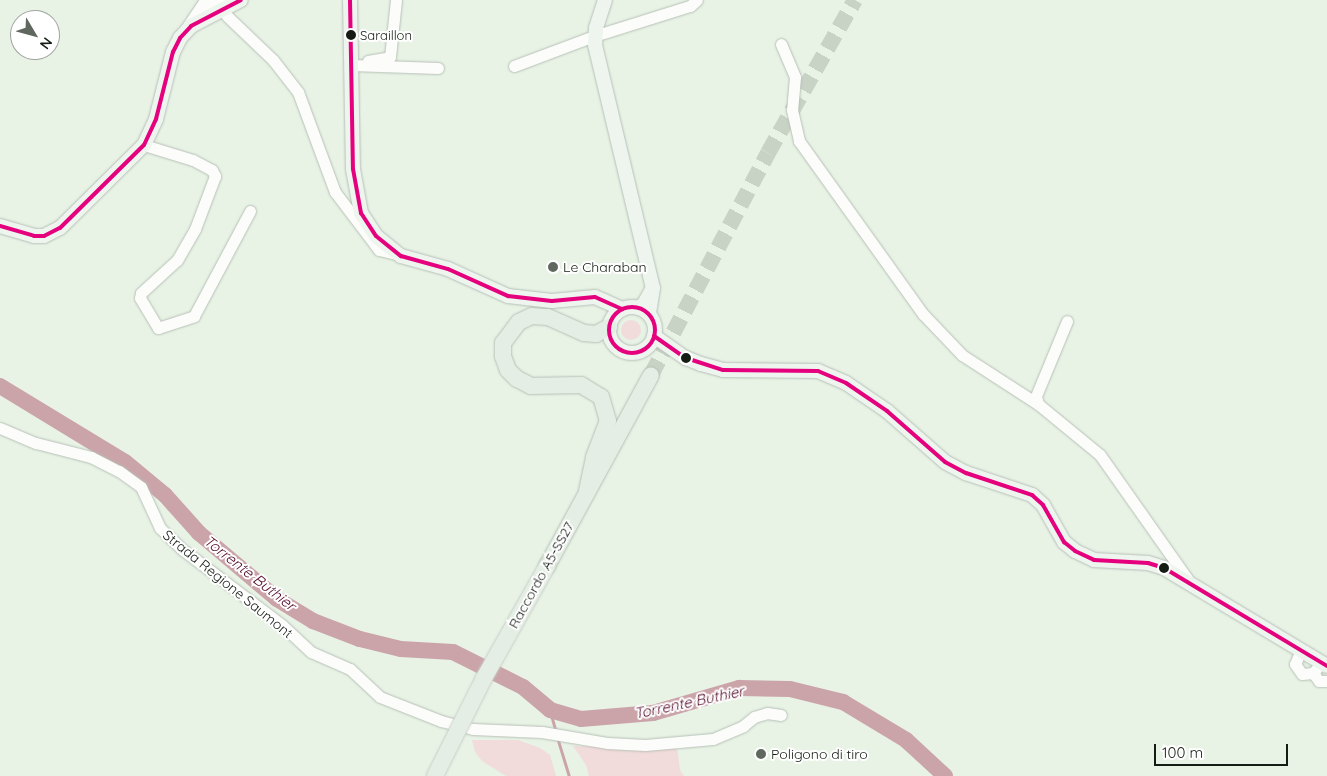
<!DOCTYPE html>
<html>
<head>
<meta charset="utf-8">
<style>
	body { margin:0 }
	#map { position:relative; width:1327px; height:776px; overflow:hidden; background:#e8f3e6; font-family:Quicksand,sans-serif }
	div>[style] { position:absolute }
	[style*='--x'] { left:calc(var(--x)*1px); top:calc(var(--y)*1px); width:calc(var(--w)*1px); rotate:calc(var(--a)*1deg) }
	.green>* { inset:0; background:#f1dbdb }
	.round { border-radius:50% }
	.stream>* { height:2.5px; margin:-1.25px; padding:0 1.25px; transform-origin:1.25px; border-radius:1.25px; background:#cba4aa }
	.river>* { height:16px; margin:-8px; padding:0 8px; transform-origin:8px; border-radius:8px; background:#cba4aa }
	.highway-tunnel>* { height:16px; margin-top:-8px; transform-origin:0; background:repeating-linear-gradient(90deg,#c8d3c6 0 16px,transparent 0 24px) }
	.roads { filter:drop-shadow(0 0 1px #b8c0b6) drop-shadow(0 0 1px #b8c0b6) }
	.minor>* { height:11px; margin:-5.5px; padding:0 5.5px; transform-origin:5.5px; border-radius:5.5px; background:#fcfdfb }
	.major>* { height:14px; margin:-7px; padding:0 7px; transform-origin:7px; border-radius:7px; background:#eef4ee }
	.major>.ring { margin:-7px; padding:0; box-sizing:content-box; background:none; border:14px solid #eef4ee; border-radius:50% }
	.highway>* { height:16px; margin:-8px; padding:0 8px; transform-origin:8px; border-radius:8px; background:#e5eee4 }
	.bridges { filter:drop-shadow(0 0 1px #c8cec7) drop-shadow(0 0 1px #c8cec7) }
	.highway-bridge>* { height:16px; margin:-8px; padding:0 8px; transform-origin:8px; border-radius:8px; background:#e5eee4 }
	.bus-1>* { height:4px; margin:-2px; padding:0 2px; transform-origin:2px; border-radius:2px; background:#e5007d }
	.bus-1>.ring { margin:-2px; padding:0; box-sizing:content-box; background:none; border:4px solid #e5007d; border-radius:50% }
	.dots>* { width:14px; height:14px; translate:-50% -50%; box-sizing:border-box; border:2px solid #fff; border-radius:50% }
	span { translate:-50% -50%; white-space:nowrap; text-align:center; line-height:1.15; -webkit-text-stroke:4px #fff; paint-order:stroke }
	.bus-label { font-size:13px; color:#151c14 }
	.left { translate:0 -50%; text-align:left }
	.poi-label { font-size:14px; color:#151c14 }
	.street-label { font-size:14px; color:#151c14 }
	.water-label { font-size:15px; color:#510625; font-style:italic }
	.north { position:absolute; left:10px; top:10px; width:50px; height:50px; box-sizing:border-box; background:#fff; border:1px solid #a1a4a1; border-radius:50%; rotate:127deg; font-size:14px; font-weight:700; line-height:20px; text-align:center; color:#151c14 }
	.north::after { content:''; display:block; margin:auto; width:18px; height:22px; background:#5f675e; clip-path:polygon(50% 0,100% 100%,50% 72%,0 100%) }
	.scale { position:absolute; left:1154px; top:744px; width:134px; height:22px; box-sizing:border-box; border:2px solid #151c14; border-top:0; padding-left:6px; font-size:15px; line-height:18px; white-space:nowrap; color:#151c14; -webkit-text-stroke:4px #fff; paint-order:stroke }
</style>
</head>
<body>
<div id="map">
	<div class="green">
		<i class="round" style="left:621px;top:320px;width:20px;height:20px"></i>
		<i style="clip-path:polygon(472px 740px,518px 740px,540px 748px,550px 755px,556px 776px,506px 776px,482px 761px,475px 752px)"></i>
		<i style="clip-path:polygon(573px 746px,672px 749px,677px 747px,680px 770px,684px 776px,589px 776px,586px 765px)"></i>
	</div>
	<div class="stream">
		<i style="--x:550;--y:710;--w:22;--a:74"></i>
		<i style="--x:558;--y:739;--w:39;--a:73"></i>
	</div>
	<div class="river">
		<i style="--x:0;--y:386;--w:146;--a:31.3"></i>
		<i style="--x:125;--y:462;--w:52;--a:39.5"></i>
		<i style="--x:165;--y:495;--w:51;--a:48.2"></i>
		<i style="--x:199;--y:533;--w:102;--a:40.2"></i>
		<i style="--x:277;--y:599;--w:42;--a:31.4"></i>
		<i style="--x:313;--y:621;--w:50;--a:21"></i>
		<i style="--x:360;--y:639;--w:42;--a:13.7"></i>
		<i style="--x:401;--y:649;--w:52;--a:3.3"></i>
		<i style="--x:453;--y:652;--w:78;--a:26.6"></i>
		<i style="--x:523;--y:687;--w:35;--a:40"></i>
		<i style="--x:550;--y:710;--w:32;--a:16"></i>
		<i style="--x:581;--y:719;--w:72;--a:-4.8"></i>
		<i style="--x:653;--y:713;--w:90;--a:-16.2"></i>
		<i style="--x:739;--y:688;--w:51;--a:1.1"></i>
		<i style="--x:790;--y:689;--w:55;--a:13.8"></i>
		<i style="--x:843;--y:702;--w:74;--a:31.1"></i>
		<i style="--x:906;--y:740;--w:53;--a:42.7"></i>
	</div>
	<div class="highway-tunnel">
		<i style="--x:651;--y:375;--w:251;--a:-62.2"></i>
		<i style="--x:768;--y:153;--w:176;--a:-60.4"></i>
	</div>
	<div class="roads">
		<div class="minor">
			<i style="--x:221;--y:0;--w:17;--a:69"></i>
			<i style="--x:227;--y:16;--w:64;--a:43.7"></i>
			<i style="--x:273;--y:60;--w:41;--a:52"></i>
			<i style="--x:298;--y:92;--w:107;--a:69.7"></i>
			<i style="--x:335;--y:192;--w:73;--a:52.8"></i>
			<i style="--x:379;--y:250;--w:23;--a:13"></i>
			<i style="--x:202;--y:20;--w:23;--a:-59"></i>
			<i style="--x:185;--y:30;--w:36;--a:-56"></i>
			<i style="--x:781;--y:44;--w:36;--a:67"></i>
			<i style="--x:795;--y:77;--w:33;--a:95"></i>
			<i style="--x:792;--y:110;--w:32;--a:77"></i>
			<i style="--x:799;--y:141;--w:213;--a:54.4"></i>
			<i style="--x:923;--y:314;--w:57;--a:46.4"></i>
			<i style="--x:962;--y:355;--w:90;--a:32.8"></i>
			<i style="--x:1038;--y:404;--w:80;--a:39.4"></i>
			<i style="--x:1100;--y:455;--w:154;--a:54.8"></i>
			<i style="--x:368;--y:61;--w:22;--a:-10"></i>
			<i style="--x:390;--y:57;--w:57;--a:-84"></i>
			<i style="--x:351;--y:65;--w:87;--a:2"></i>
			<i style="--x:514;--y:66;--w:85;--a:-20.6"></i>
			<i style="--x:594;--y:36;--w:101;--a:-17.4"></i>
			<i style="--x:690;--y:6;--w:9;--a:-41"></i>
			<i style="--x:144;--y:145;--w:51;--a:17"></i>
			<i style="--x:193;--y:160;--w:21;--a:28"></i>
			<i style="--x:212;--y:170;--w:7;--a:63"></i>
			<i style="--x:215;--y:176;--w:57;--a:110.7"></i>
			<i style="--x:195;--y:229;--w:36;--a:120"></i>
			<i style="--x:177;--y:260;--w:49;--a:137.5"></i>
			<i style="--x:141;--y:293;--w:5;--a:101"></i>
			<i style="--x:140;--y:298;--w:35;--a:59"></i>
			<i style="--x:158;--y:328;--w:38;--a:-18"></i>
			<i style="--x:194;--y:316;--w:119;--a:-61.9"></i>
			<i style="--x:1038;--y:404;--w:8;--a:-104"></i>
			<i style="--x:1036;--y:396;--w:81;--a:-67.5"></i>
			<i style="--x:0;--y:428;--w:39;--a:23"></i>
			<i style="--x:36;--y:443;--w:57;--a:14.3"></i>
			<i style="--x:91;--y:457;--w:31;--a:27"></i>
			<i style="--x:119;--y:471;--w:27;--a:36"></i>
			<i style="--x:141;--y:487;--w:45;--a:65.1"></i>
			<i style="--x:160;--y:528;--w:32;--a:44"></i>
			<i style="--x:183;--y:550;--w:124;--a:37.1"></i>
			<i style="--x:282;--y:625;--w:40;--a:43"></i>
			<i style="--x:311;--y:652;--w:43;--a:23.6"></i>
			<i style="--x:350;--y:669;--w:41;--a:43"></i>
			<i style="--x:380;--y:697;--w:66;--a:21.5"></i>
			<i style="--x:441;--y:721;--w:33;--a:14"></i>
			<i style="--x:473;--y:729;--w:69;--a:2.5"></i>
			<i style="--x:542;--y:732;--w:67;--a:9.5"></i>
			<i style="--x:608;--y:743;--w:37;--a:3"></i>
			<i style="--x:645;--y:745;--w:68;--a:-5"></i>
			<i style="--x:713;--y:739;--w:33;--a:-23"></i>
			<i style="--x:743;--y:726;--w:14;--a:-39"></i>
			<i style="--x:754;--y:717;--w:14;--a:-17"></i>
			<i style="--x:767;--y:713;--w:14;--a:8"></i>
			<i style="--x:1301;--y:650;--w:15;--a:113"></i>
			<i style="--x:1295;--y:664;--w:12;--a:55"></i>
			<i style="--x:1302;--y:674;--w:11;--a:-5"></i>
			<i style="--x:1313;--y:673;--w:13;--a:-51"></i>
			<i style="--x:1313;--y:673;--w:10;--a:53"></i>
			<i style="--x:1319;--y:681;--w:8;--a:0"></i>
		</div>
		<div class="major">
			<i style="--x:350;--y:0;--w:169;--a:89"></i>
			<i style="--x:353;--y:169;--w:45;--a:79.7"></i>
			<i style="--x:361;--y:213;--w:27;--a:57"></i>
			<i style="--x:376;--y:236;--w:32;--a:39"></i>
			<i style="--x:401;--y:256;--w:49;--a:15.5"></i>
			<i style="--x:448;--y:269;--w:66;--a:24.2"></i>
			<i style="--x:508;--y:296;--w:44;--a:6.5"></i>
			<i style="--x:552;--y:301;--w:43;--a:-5.3"></i>
			<i style="--x:595;--y:297;--w:30;--a:24"></i>
			<i style="--x:605;--y:0;--w:29;--a:108"></i>
			<i style="--x:596;--y:28;--w:17;--a:93"></i>
			<i style="--x:595;--y:45;--w:250;--a:76.6"></i>
			<i style="--x:0;--y:226;--w:35;--a:16"></i>
			<i style="--x:34;--y:236;--w:10;--a:0"></i>
			<i style="--x:44;--y:236;--w:18;--a:-27"></i>
			<i style="--x:60;--y:228;--w:118;--a:-44.7"></i>
			<i style="--x:144;--y:145;--w:29;--a:-65"></i>
			<i style="--x:156;--y:119;--w:69;--a:-75.8"></i>
			<i style="--x:173;--y:52;--w:16;--a:-63"></i>
			<i style="--x:180;--y:38;--w:16;--a:-47"></i>
			<i style="--x:191;--y:26;--w:56;--a:-27.5"></i>
			<i class="ring" style="left:609px;top:307px;width:32px;height:32px"></i>
			<i style="--x:638;--y:308;--w:7;--a:-34"></i>
			<i style="--x:644;--y:304;--w:18;--a:-61"></i>
			<i style="--x:653;--y:288;--w:26;--a:99"></i>
			<i style="--x:654;--y:336;--w:39;--a:35"></i>
			<i style="--x:686;--y:358;--w:16;--a:22"></i>
			<i style="--x:701;--y:364;--w:23;--a:15"></i>
			<i style="--x:723;--y:370;--w:95;--a:0.6"></i>
			<i style="--x:818;--y:371;--w:30;--a:23"></i>
			<i style="--x:846;--y:383;--w:50;--a:34.3"></i>
			<i style="--x:887;--y:411;--w:77;--a:41.3"></i>
			<i style="--x:945;--y:462;--w:24;--a:28"></i>
			<i style="--x:966;--y:473;--w:70;--a:18.4"></i>
			<i style="--x:1032;--y:495;--w:15;--a:42"></i>
			<i style="--x:1043;--y:505;--w:43;--a:60.4"></i>
			<i style="--x:1064;--y:542;--w:14;--a:39"></i>
			<i style="--x:1075;--y:551;--w:21;--a:25"></i>
			<i style="--x:1094;--y:560;--w:54;--a:3.2"></i>
			<i style="--x:1148;--y:563;--w:17;--a:17"></i>
			<i style="--x:1164;--y:568;--w:190;--a:31"></i>
		</div>
		<div class="highway">
			<i style="--x:587;--y:491;--w:35;--a:-78"></i>
			<i style="--x:594;--y:457;--w:39;--a:-69"></i>
			<i style="--x:608;--y:421;--w:25;--a:-106"></i>
			<i style="--x:601;--y:397;--w:23;--a:-149"></i>
			<i style="--x:581;--y:385;--w:50;--a:178.9"></i>
			<i style="--x:531;--y:386;--w:16;--a:-153"></i>
			<i style="--x:517;--y:379;--w:13;--a:-135"></i>
			<i style="--x:508;--y:370;--w:15;--a:-110"></i>
			<i style="--x:503;--y:356;--w:13;--a:-90"></i>
			<i style="--x:503;--y:343;--w:26;--a:-53"></i>
			<i style="--x:519;--y:322;--w:14;--a:-25"></i>
			<i style="--x:532;--y:316;--w:16;--a:4"></i>
			<i style="--x:548;--y:317;--w:39;--a:24"></i>
			<i style="--x:584;--y:333;--w:12;--a:5"></i>
			<i style="--x:596;--y:334;--w:15;--a:-28"></i>
			<i style="--x:547;--y:566;--w:217;--a:-61.4"></i>
		</div>
	</div>
	<div class="bridges">
		<div class="highway-bridge">
			<i style="--x:435;--y:776;--w:110;--a:-63.4"></i>
			<i style="--x:484;--y:678;--w:129;--a:-60.6"></i>
		</div>
	</div>
	<div class="bus-1">
		<i style="--x:350;--y:0;--w:169;--a:89"></i>
		<i style="--x:353;--y:169;--w:45;--a:79.7"></i>
		<i style="--x:361;--y:213;--w:27;--a:57"></i>
		<i style="--x:376;--y:236;--w:32;--a:39"></i>
		<i style="--x:401;--y:256;--w:49;--a:15.5"></i>
		<i style="--x:448;--y:269;--w:66;--a:24.2"></i>
		<i style="--x:508;--y:296;--w:44;--a:6.5"></i>
		<i style="--x:552;--y:301;--w:43;--a:-5.3"></i>
		<i style="--x:595;--y:297;--w:30;--a:24"></i>
		<i style="--x:0;--y:226;--w:35;--a:16"></i>
		<i style="--x:34;--y:236;--w:10;--a:0"></i>
		<i style="--x:44;--y:236;--w:18;--a:-27"></i>
		<i style="--x:60;--y:228;--w:118;--a:-44.7"></i>
		<i style="--x:144;--y:145;--w:29;--a:-65"></i>
		<i style="--x:156;--y:119;--w:69;--a:-75.8"></i>
		<i style="--x:173;--y:52;--w:16;--a:-63"></i>
		<i style="--x:180;--y:38;--w:16;--a:-47"></i>
		<i style="--x:191;--y:26;--w:56;--a:-27.5"></i>
		<i class="ring" style="left:609px;top:307px;width:42px;height:42px"></i>
		<i style="--x:654;--y:336;--w:39;--a:35"></i>
		<i style="--x:686;--y:358;--w:39;--a:18"></i>
		<i style="--x:723;--y:370;--w:95;--a:0.6"></i>
		<i style="--x:818;--y:371;--w:30;--a:23"></i>
		<i style="--x:846;--y:383;--w:50;--a:34.3"></i>
		<i style="--x:887;--y:411;--w:77;--a:41.3"></i>
		<i style="--x:945;--y:462;--w:24;--a:28"></i>
		<i style="--x:966;--y:473;--w:70;--a:18.4"></i>
		<i style="--x:1032;--y:495;--w:15;--a:42"></i>
		<i style="--x:1043;--y:505;--w:43;--a:60.4"></i>
		<i style="--x:1064;--y:542;--w:14;--a:39"></i>
		<i style="--x:1075;--y:551;--w:21;--a:25"></i>
		<i style="--x:1094;--y:560;--w:54;--a:3.2"></i>
		<i style="--x:1148;--y:563;--w:17;--a:17"></i>
		<i style="--x:1164;--y:568;--w:190;--a:31"></i>
	</div>
	<div class="dots">
		<i style="left:351px;top:35px;background:#151c14"></i>
		<i style="left:553px;top:267px;background:#5f675e"></i>
		<i style="left:686px;top:358px;background:#151c14"></i>
		<i style="left:1164px;top:568px;background:#151c14"></i>
		<i style="left:761px;top:754px;background:#5f675e"></i>
	</div>
	<div class="bus-label">
		<span class="left" style="left:360px;top:35px">Saraillon</span>
	</div>
	<div class="poi-label">
		<span class="left" style="left:563px;top:267px">Le Charaban</span>
		<span class="left" style="left:771px;top:754px">Poligono di tiro</span>
	</div>
	<div class="street-label">
		<span style="left:541px;top:575px;rotate:-61deg">Raccordo A5-SS27</span>
		<span style="left:228px;top:584px;rotate:39deg">Strada Regione Saumont</span>
	</div>
	<div class="water-label">
		<span style="left:250px;top:573px;rotate:38deg">Torrente Buthier</span>
		<span style="left:689px;top:702px;rotate:-12deg">Torrente Buthier</span>
	</div>
	<div class="north">N</div>
	<div class="scale">100 m</div>
</div>
</body>
</html>
